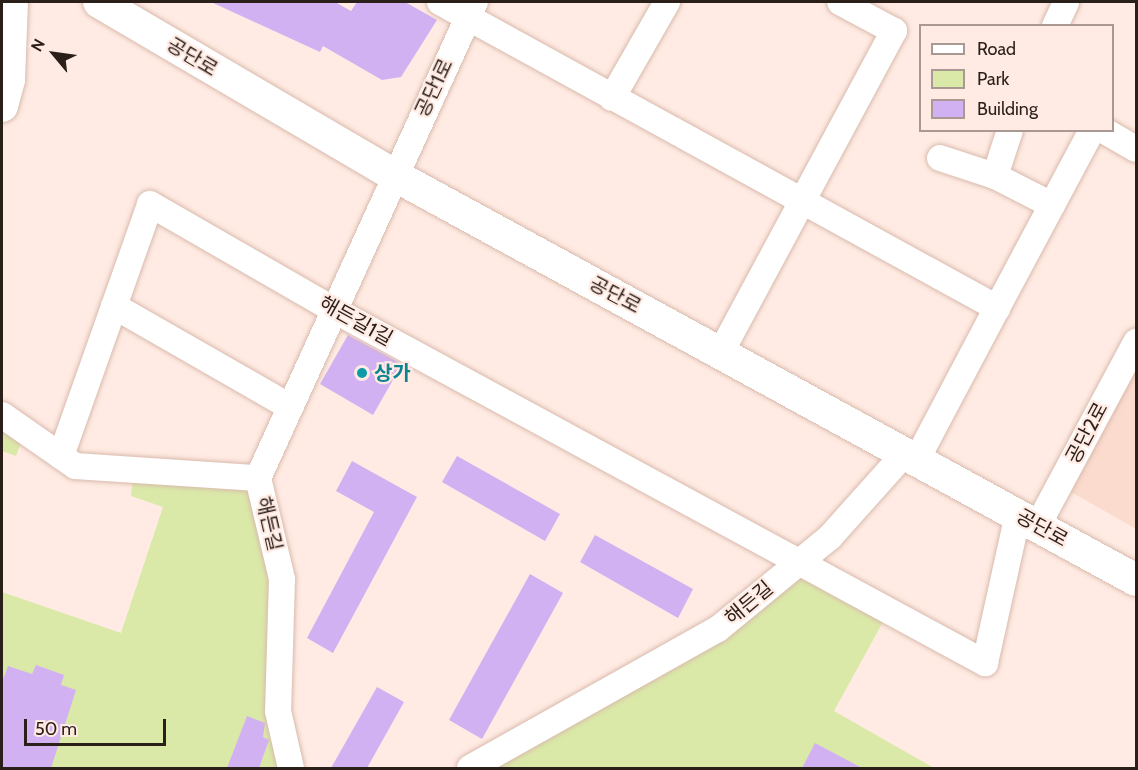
<!DOCTYPE html>
<html>
<head>
<meta charset="utf-8">
<style>
	body { margin:0 }
	#map { position:relative; width:1138px; height:770px; overflow:hidden; background:#ffebe3; font-family:Cabin,"Noto Sans KR",sans-serif }
	div>[style] { position:absolute }
	[style*='--x'] { left:calc(var(--x)*1px); top:calc(var(--y)*1px); width:calc(var(--w)*1px); rotate:calc(var(--a)*1deg) }
	.built>* { inset:0; background:#fbdbce }
	.green>* { inset:0; background:#dae9a8 }
	.building>* { inset:0; background:#d1b1f2 }
	.roads { filter:drop-shadow(0 0 2px #d9baad) drop-shadow(0 0 2px #d9baad) }
	.minor>* { height:26px; margin:-13px; padding:0 13px; transform-origin:13px; border-radius:13px; background:#fff }
	.major>* { height:32px; margin:-16px; padding:0 16px; transform-origin:16px; border-radius:16px; background:#fff }
	.dots>* { width:16px; height:16px; translate:-50% -50%; box-sizing:border-box; border:3px solid #ffebe3; border-radius:50% }
	span { translate:-50% -50%; white-space:nowrap; text-align:center; line-height:1.15; -webkit-text-stroke:4.5px #ffebe3; paint-order:stroke }
	.street-label { font-size:20px; color:#2b1f1a }
	.culture-label { font-size:20px; color:#0d838f; font-weight:700 }
	.left { translate:0 -50%; text-align:left }
	.frame { position:absolute; inset:0; border:3px solid #2b1f1a; pointer-events:none }
	.legend { position:absolute; left:919px; top:24px; width:195px; height:108px; box-sizing:border-box; background:#ffebe3; border:2px solid #aa9993; margin:0; padding:8px 10px; list-style:none; font-size:18px; color:#2b1f1a }
	.legend li { display:flex; align-items:center; gap:12px; height:30px }
	.legend b { width:30px; border:2px solid #aa9993 }
	.north { position:absolute; left:24px; top:24px; width:60px; height:60px; -webkit-text-stroke:4px #ffebe3; paint-order:stroke; rotate:299deg; font-size:16px; font-weight:700; line-height:24px; text-align:center; color:#2b1f1a }
	.north::after { content:''; display:block; margin:auto; width:21px; height:27px; background:#2b1f1a; clip-path:polygon(50% 0,100% 100%,50% 72%,0 100%) }
	.scale { position:absolute; left:24px; top:719px; width:142px; height:27px; box-sizing:border-box; border:3px solid #2b1f1a; border-top:0; padding-left:8px; font-size:18px; line-height:21px; white-space:nowrap; color:#2b1f1a; -webkit-text-stroke:4px #ffebe3; paint-order:stroke }
</style>
</head>
<body>
<div id="map">
	<div class="built">
		<i style="clip-path:polygon(1136px 342px,1136px 529px,1059px 485px)"></i>
	</div>
	<div class="green">
		<i style="clip-path:polygon(2px 415px,25px 431px,16px 456px,2px 451px)"></i>
		<i style="clip-path:polygon(134px 470px,258px 478px,291px 768px,2px 768px,2px 592px,121px 633px,163px 507px,131px 496px)"></i>
		<i style="clip-path:polygon(800px 561px,889px 611px,834px 711px,934px 768px,470px 768px,718px 629px)"></i>
	</div>
	<div class="building">
		<i style="clip-path:polygon(211px 2px,335px 2px,351px 11px,357px 2px,405px 2px,437px 20px,401px 77px,382px 80px,323px 46px,320px 52px)"></i>
		<i style="clip-path:polygon(348px 335px,402px 364px,373px 415px,320px 384px)"></i>
		<i style="clip-path:polygon(457px 456px,560px 514px,545px 541px,442px 482px)"></i>
		<i style="clip-path:polygon(352px 461px,417px 497px,333px 653px,307px 638px,374px 512px,336px 491px)"></i>
		<i style="clip-path:polygon(595px 535px,693px 589px,678px 618px,580px 562px)"></i>
		<i style="clip-path:polygon(530px 574px,563px 593px,482px 739px,449px 720px)"></i>
		<i style="clip-path:polygon(36px 665px,64px 675px,61px 685px,76px 690px,51px 768px,2px 768px,2px 682px,8px 666px,32px 674px)"></i>
		<i style="clip-path:polygon(377px 687px,404px 702px,367px 768px,331px 768px)"></i>
		<i style="clip-path:polygon(247px 716px,265px 723px,263px 737px,269px 740px,259px 768px,227px 768px)"></i>
		<i style="clip-path:polygon(815px 743px,862px 768px,802px 768px)"></i>
	</div>
	<div class="roads">
		<div class="minor">
			<i style="--x:440;--y:2;--w:636;--a:28.78"></i>
			<i style="--x:997;--y:308;--w:202;--a:-61.9"></i>
			<i style="--x:1055;--y:26;--w:26;--a:-65"></i>
			<i style="--x:612;--y:98;--w:111;--a:-60.2"></i>
			<i style="--x:1103;--y:130;--w:38;--a:30"></i>
			<i style="--x:940;--y:158;--w:58;--a:18.1"></i>
			<i style="--x:995;--y:176;--w:64;--a:27"></i>
			<i style="--x:995;--y:176;--w:48;--a:-71.9"></i>
			<i style="--x:114;--y:306;--w:203;--a:29.8"></i>
			<i style="--x:721;--y:352;--w:365;--a:-61.7"></i>
			<i style="--x:894;--y:31;--w:61;--a:-151.8"></i>
			<i style="--x:2;--y:415;--w:89;--a:34.9"></i>
			<i style="--x:75;--y:466;--w:183;--a:3.8"></i>
			<i style="--x:61;--y:456;--w:267;--a:-70.5"></i>
			<i style="--x:150;--y:204;--w:212;--a:29.9"></i>
			<i style="--x:334;--y:310;--w:741;--a:28.47"></i>
			<i style="--x:985;--y:663;--w:153;--a:-77.5"></i>
			<i style="--x:917;--y:459;--w:171;--a:-62.1"></i>
			<i style="--x:258;--y:478;--w:523;--a:-65.49"></i>
			<i style="--x:258;--y:478;--w:104;--a:76.6"></i>
			<i style="--x:282;--y:579;--w:132;--a:91.7"></i>
			<i style="--x:278;--y:711;--w:58;--a:77.2"></i>
			<i style="--x:1038;--y:525;--w:208;--a:-61.8"></i>
			<i style="--x:470;--y:768;--w:284;--a:-29.3"></i>
			<i style="--x:718;--y:629;--w:145;--a:-39.4"></i>
			<i style="--x:830;--y:537;--w:113;--a:-48.2"></i>
		</div>
		<div class="major">
			<i style="--x:99;--y:2;--w:342;--a:30.4"></i>
			<i style="--x:394;--y:175;--w:845;--a:28.63"></i>
			<i style="--x:2;--y:106;--w:27;--a:-75"></i>
			<i style="--x:9;--y:80;--w:78;--a:-87.8"></i>
		</div>
	</div>
	<div class="dots">
		<i style="left:362px;top:373px;background:#0f9aa8"></i>
	</div>
	<div class="street-label">
		<span style="left:192px;top:57px;rotate:31deg">공단로</span>
		<span style="left:434px;top:88px;rotate:-65deg">공단1로</span>
		<span style="left:615px;top:295px;rotate:28deg">공단로</span>
		<span style="left:356px;top:321px;rotate:29deg">해든길1길</span>
		<span style="left:1087px;top:433px;rotate:-62deg">공단2로</span>
		<span style="left:269px;top:524px;rotate:77deg">해든길</span>
		<span style="left:1042px;top:528px;rotate:29deg">공단로</span>
		<span style="left:749px;top:603px;rotate:-40deg">해든길</span>
	</div>
	<div class="culture-label">
		<span class="left" style="left:374px;top:373px">상가</span>
	</div>
	<div class="frame"></div>
	<ul class="legend">
	<li><b style="height:8px;background:#fff"></b>Road</li>
	<li><b style="height:16px;background:#dae9a8"></b>Park</li>
	<li><b style="height:16px;background:#d1b1f2"></b>Building</li>
	</ul>
	<div class="north">N</div>
	<div class="scale">50 m</div>
</div>
</body>
</html>
